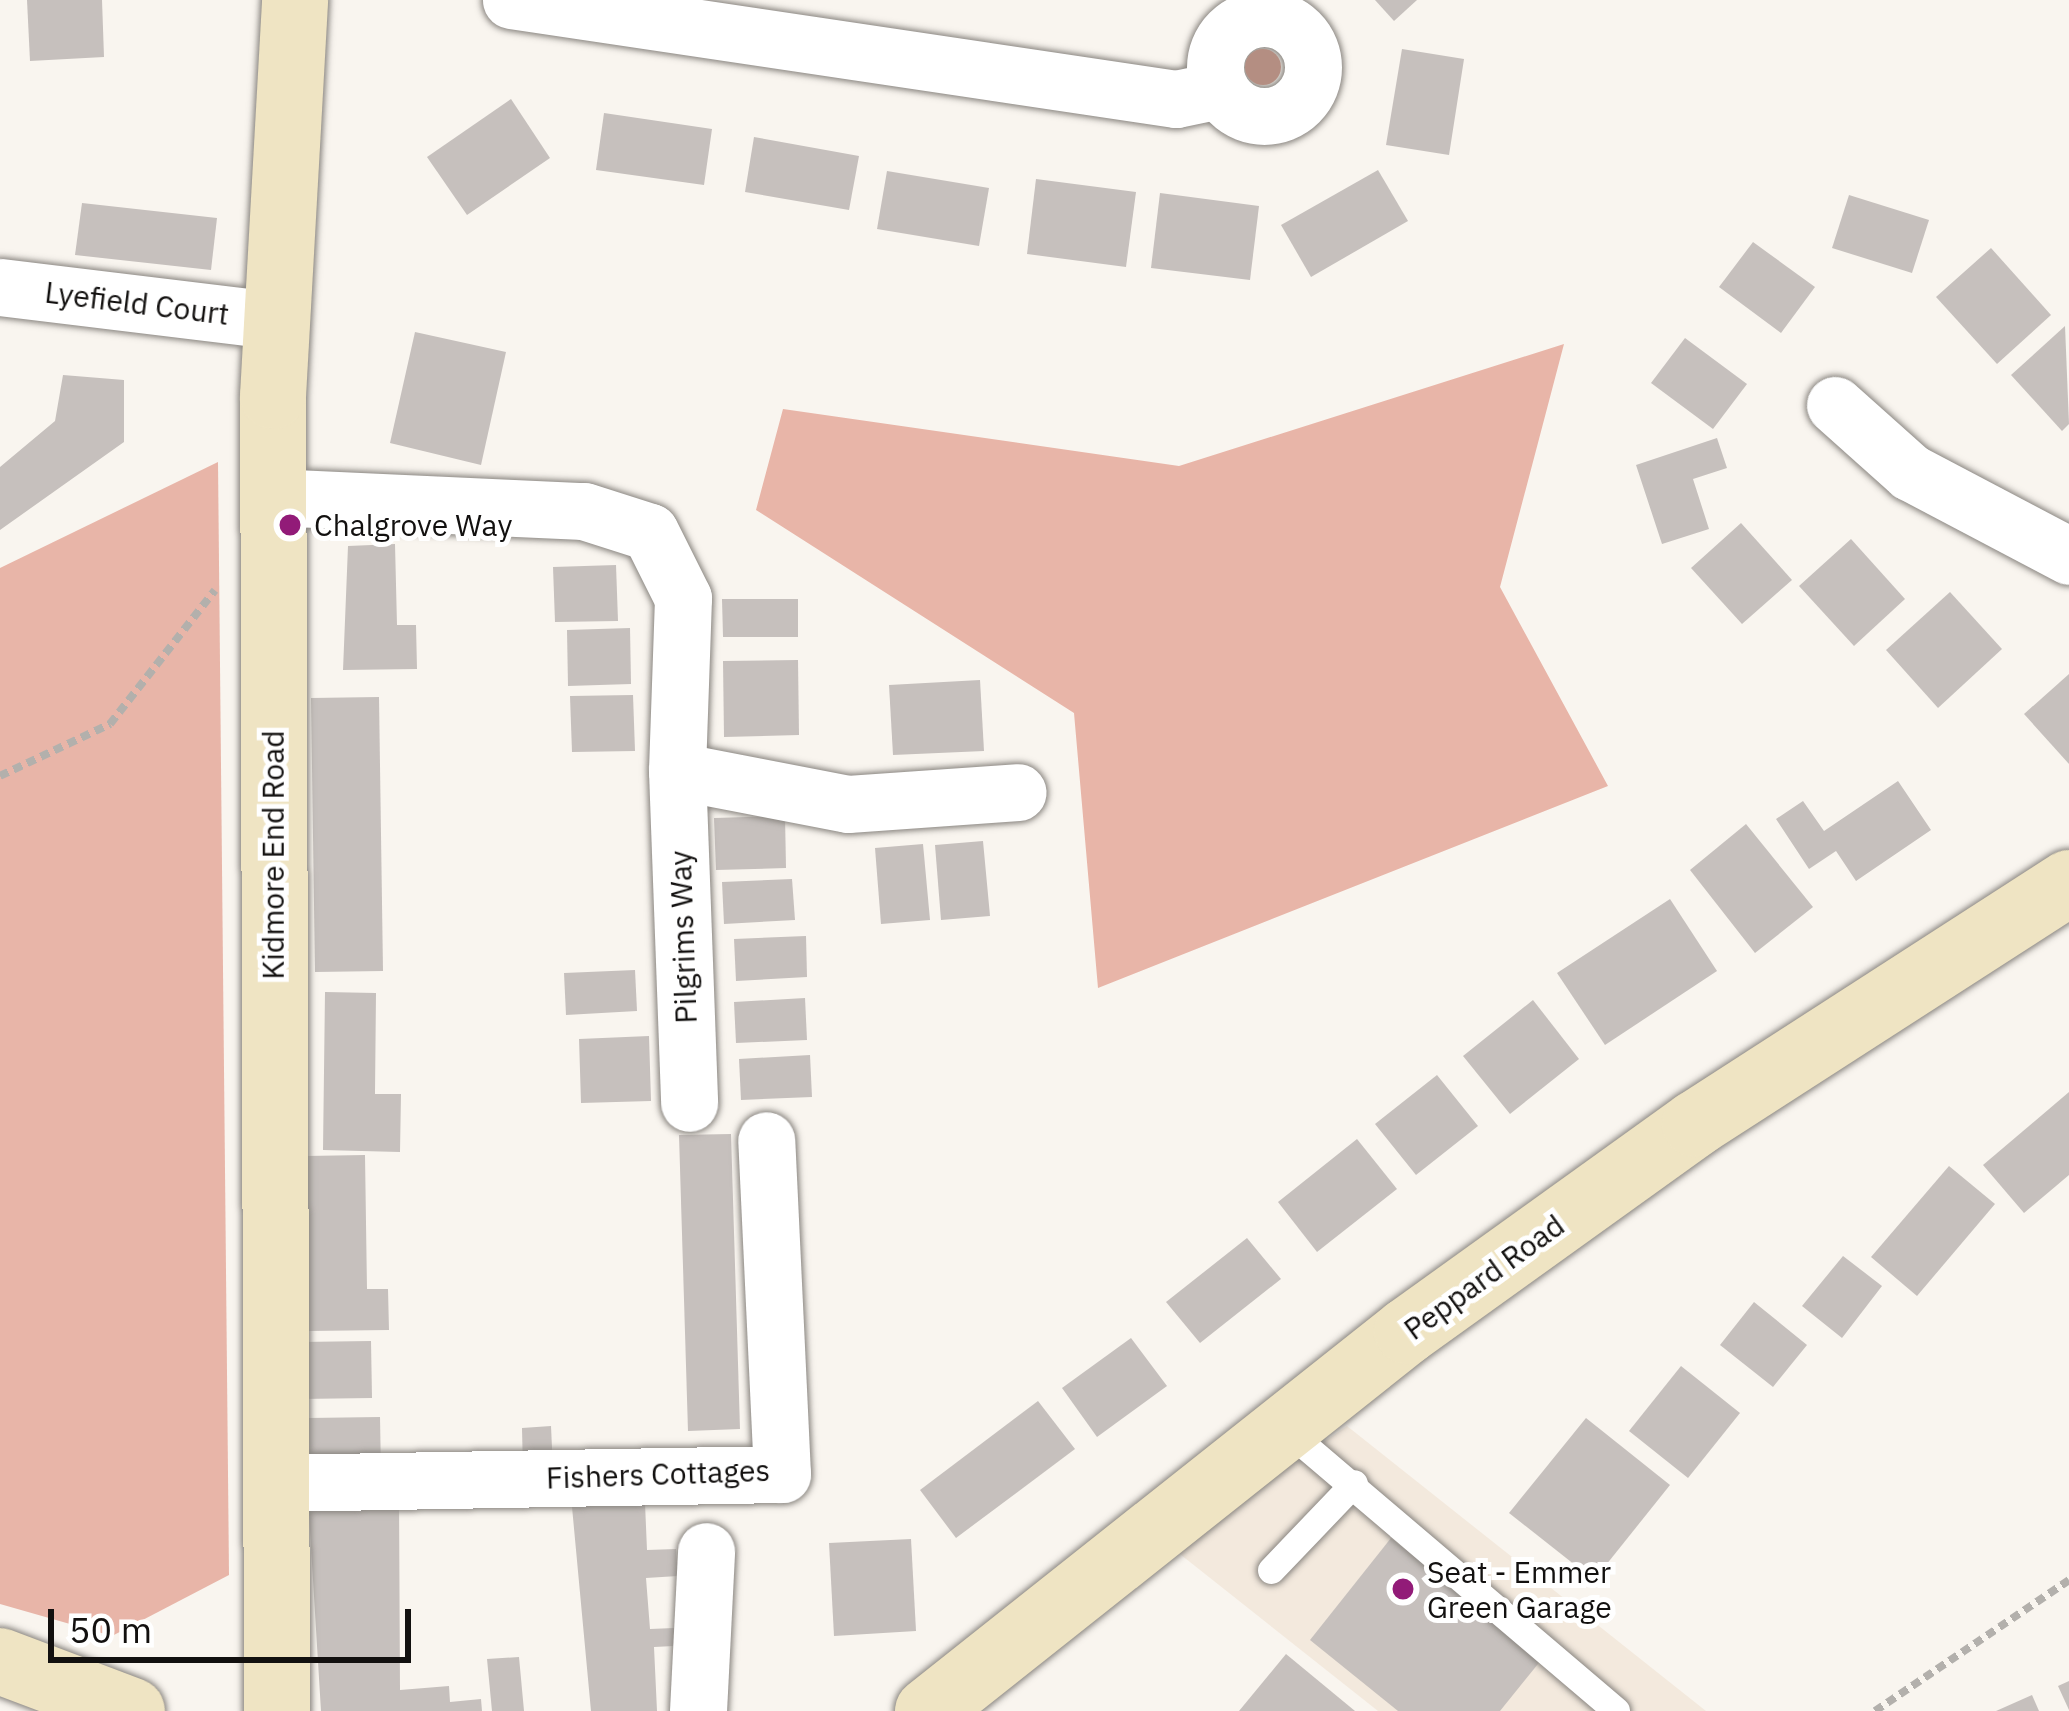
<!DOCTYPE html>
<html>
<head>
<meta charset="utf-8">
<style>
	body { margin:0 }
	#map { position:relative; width:2069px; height:1711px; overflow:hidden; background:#f9f5ef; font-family:"IBM Plex Sans",sans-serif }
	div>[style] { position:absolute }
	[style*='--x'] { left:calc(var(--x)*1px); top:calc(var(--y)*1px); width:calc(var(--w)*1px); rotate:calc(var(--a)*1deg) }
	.built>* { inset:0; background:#f3e9dd }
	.green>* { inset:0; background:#e8b5a8 }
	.building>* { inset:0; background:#c6c0bd }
	.path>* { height:8px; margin-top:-4px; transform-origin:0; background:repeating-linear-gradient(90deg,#b3b0ac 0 9px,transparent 0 15px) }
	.roads { filter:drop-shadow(0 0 3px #8a8681) drop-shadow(0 0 3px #8a8681) }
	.lane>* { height:27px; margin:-13.5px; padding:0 13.5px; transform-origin:13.5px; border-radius:13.5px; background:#fff }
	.street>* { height:57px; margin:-28.5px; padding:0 28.5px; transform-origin:28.5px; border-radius:28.5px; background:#fff }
	.street>.ring { margin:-28.5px; padding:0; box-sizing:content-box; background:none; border:57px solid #fff; border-radius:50% }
	.secondary>* { height:66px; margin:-33px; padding:0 33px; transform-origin:33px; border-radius:33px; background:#efe4c3 }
	.trees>* { width:36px; height:36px; margin:-18px; border-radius:50%; background:#b48e82 }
	.dots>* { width:33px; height:33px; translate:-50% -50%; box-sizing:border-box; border:6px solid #fff; border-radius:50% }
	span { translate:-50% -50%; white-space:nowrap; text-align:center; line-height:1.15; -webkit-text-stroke:10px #fff; paint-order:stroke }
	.street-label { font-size:30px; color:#12100f }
	.poi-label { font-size:30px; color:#12100f }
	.left { translate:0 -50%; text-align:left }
	.scale { position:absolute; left:48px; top:1609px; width:363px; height:54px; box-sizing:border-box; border:6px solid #12100f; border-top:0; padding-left:15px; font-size:36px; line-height:42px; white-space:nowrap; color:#12100f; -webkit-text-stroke:9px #fff; paint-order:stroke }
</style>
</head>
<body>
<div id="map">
	<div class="built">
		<i style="clip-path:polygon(1347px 1426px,1706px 1711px,1378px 1711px,1171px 1547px)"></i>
	</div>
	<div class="green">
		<i style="clip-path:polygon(1564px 344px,1500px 587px,1608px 786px,1098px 988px,1074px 713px,756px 510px,783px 409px,1179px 466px)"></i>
		<i style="clip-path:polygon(218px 462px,229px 1575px,112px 1636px,0 1604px,0 568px)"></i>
	</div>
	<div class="building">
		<i style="clip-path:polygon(27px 0,102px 0,104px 57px,30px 61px)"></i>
		<i style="clip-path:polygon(1375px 0,1417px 0,1394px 21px)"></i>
		<i style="clip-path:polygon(1402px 49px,1464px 59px,1449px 155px,1386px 145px)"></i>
		<i style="clip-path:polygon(511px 99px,550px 158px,467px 215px,427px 157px)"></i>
		<i style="clip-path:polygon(604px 113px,712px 129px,704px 185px,596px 170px)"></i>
		<i style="clip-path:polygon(754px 137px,859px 156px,849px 210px,745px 192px)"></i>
		<i style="clip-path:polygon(1378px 170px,1408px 221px,1311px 277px,1281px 225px)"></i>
		<i style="clip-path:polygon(887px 171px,989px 188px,979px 246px,877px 229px)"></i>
		<i style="clip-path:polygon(1036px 179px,1136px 192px,1126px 267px,1027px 254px)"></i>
		<i style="clip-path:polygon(1160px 193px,1259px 206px,1250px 280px,1151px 268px)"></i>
		<i style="clip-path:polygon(1849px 195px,1929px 220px,1912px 273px,1832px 248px)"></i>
		<i style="clip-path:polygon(82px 203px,217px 218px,211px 270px,75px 255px)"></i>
		<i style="clip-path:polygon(1753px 242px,1815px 287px,1781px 333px,1719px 287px)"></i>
		<i style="clip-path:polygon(1991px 248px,2051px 315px,1997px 364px,1936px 297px)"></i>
		<i style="clip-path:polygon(2065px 326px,2069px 424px,2062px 431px,2011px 375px)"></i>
		<i style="clip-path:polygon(415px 332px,506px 352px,481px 465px,390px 443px)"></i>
		<i style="clip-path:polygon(1685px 338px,1747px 384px,1713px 429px,1651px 383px)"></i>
		<i style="clip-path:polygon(63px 375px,124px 380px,124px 442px,0 530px,0 467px,55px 421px)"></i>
		<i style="clip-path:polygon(1717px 438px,1727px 468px,1693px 479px,1709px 529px,1662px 544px,1636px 465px)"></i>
		<i style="clip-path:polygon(1741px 523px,1792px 580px,1742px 624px,1691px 568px)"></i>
		<i style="clip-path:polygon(1851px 539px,1905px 599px,1854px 646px,1799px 586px)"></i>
		<i style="clip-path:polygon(395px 544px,397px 625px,416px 625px,417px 669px,343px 670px,348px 546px)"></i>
		<i style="clip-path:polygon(616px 565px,618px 621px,555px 622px,553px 567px)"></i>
		<i style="clip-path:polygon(1950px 592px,2002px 649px,1938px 708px,1886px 650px)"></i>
		<i style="clip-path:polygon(722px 599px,798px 599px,798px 637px,723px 637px)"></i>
		<i style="clip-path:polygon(630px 628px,631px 684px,568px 686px,567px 630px)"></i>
		<i style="clip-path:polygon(798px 660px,799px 735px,724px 737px,723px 661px)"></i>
		<i style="clip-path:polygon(2069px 674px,2069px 764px,2024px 714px)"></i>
		<i style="clip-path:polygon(980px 680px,984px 751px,893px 755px,889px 685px)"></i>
		<i style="clip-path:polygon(633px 695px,635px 751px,572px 752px,570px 696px)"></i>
		<i style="clip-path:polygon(379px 697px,383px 971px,315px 972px,311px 698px)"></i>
		<i style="clip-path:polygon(1898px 781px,1931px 830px,1856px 881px,1836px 851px,1809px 869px,1776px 819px,1803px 801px,1824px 831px)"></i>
		<i style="clip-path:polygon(785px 816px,786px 868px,716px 870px,714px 818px)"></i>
		<i style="clip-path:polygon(1746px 824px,1813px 907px,1755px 953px,1690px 870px)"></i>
		<i style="clip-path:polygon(983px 841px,990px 916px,941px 920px,935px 845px)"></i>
		<i style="clip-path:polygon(923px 844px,930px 920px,881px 924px,875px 848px)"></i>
		<i style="clip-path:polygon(792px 879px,795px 920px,724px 924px,722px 882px)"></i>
		<i style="clip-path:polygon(1670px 899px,1717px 971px,1605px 1045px,1557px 973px)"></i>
		<i style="clip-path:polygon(806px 936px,807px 977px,736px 981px,734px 939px)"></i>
		<i style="clip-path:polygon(635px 970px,637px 1011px,566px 1015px,564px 973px)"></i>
		<i style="clip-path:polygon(325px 992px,376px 993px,375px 1094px,401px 1094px,400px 1152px,323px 1150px)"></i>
		<i style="clip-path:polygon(805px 998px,807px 1040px,736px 1043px,734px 1002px)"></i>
		<i style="clip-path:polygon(1533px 1000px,1579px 1059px,1510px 1114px,1463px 1056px)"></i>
		<i style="clip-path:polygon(649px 1036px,651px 1101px,581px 1103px,579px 1039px)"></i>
		<i style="clip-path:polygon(810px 1055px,812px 1097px,741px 1100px,739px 1059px)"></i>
		<i style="clip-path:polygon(1437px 1075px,1478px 1126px,1416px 1175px,1375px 1124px)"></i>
		<i style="clip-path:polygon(2069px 1092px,2069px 1175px,2024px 1213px,1983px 1165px)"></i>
		<i style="clip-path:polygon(731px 1134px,740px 1429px,688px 1431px,679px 1135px)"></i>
		<i style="clip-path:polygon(1357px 1139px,1397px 1189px,1317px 1252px,1278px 1202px)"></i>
		<i style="clip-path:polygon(365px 1155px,367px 1289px,388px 1289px,389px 1330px,309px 1331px,306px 1156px)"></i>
		<i style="clip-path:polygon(1949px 1166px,1995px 1204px,1917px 1296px,1871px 1257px)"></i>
		<i style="clip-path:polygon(1247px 1238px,1281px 1279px,1200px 1343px,1166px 1302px)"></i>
		<i style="clip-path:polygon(1843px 1256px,1882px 1286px,1842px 1338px,1802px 1306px)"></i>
		<i style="clip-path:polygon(1754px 1302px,1807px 1345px,1773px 1387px,1720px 1345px)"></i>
		<i style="clip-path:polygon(1131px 1338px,1167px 1386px,1097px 1437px,1062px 1388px)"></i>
		<i style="clip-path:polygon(371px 1341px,372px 1398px,300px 1399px,300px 1342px)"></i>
		<i style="clip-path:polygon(1681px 1366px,1740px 1413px,1688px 1478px,1629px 1431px)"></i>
		<i style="clip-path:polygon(1038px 1401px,1075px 1449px,956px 1538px,920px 1490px)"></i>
		<i style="clip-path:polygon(380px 1417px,381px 1474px,308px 1475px,308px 1418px)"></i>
		<i style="clip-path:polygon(1586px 1418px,1670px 1485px,1594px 1580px,1509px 1513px)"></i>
		<i style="clip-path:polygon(551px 1426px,553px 1470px,523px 1471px,522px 1428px)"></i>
		<i style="clip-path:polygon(399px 1494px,400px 1690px,449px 1686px,450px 1702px,481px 1699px,482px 1711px,321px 1711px,308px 1498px)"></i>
		<i style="clip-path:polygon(645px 1503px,647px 1550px,676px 1549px,678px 1576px,646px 1578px,650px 1629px,674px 1628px,674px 1646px,654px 1647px,657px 1711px,591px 1711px,572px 1507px)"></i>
		<i style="clip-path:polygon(1391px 1538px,1542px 1659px,1500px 1711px,1398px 1711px,1310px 1640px)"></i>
		<i style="clip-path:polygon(911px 1539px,916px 1631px,834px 1636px,829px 1543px)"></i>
		<i style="clip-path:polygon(1286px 1654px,1355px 1711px,1239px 1711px)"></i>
		<i style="clip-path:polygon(519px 1657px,524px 1711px,492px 1711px,487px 1659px)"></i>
		<i style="clip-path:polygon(2069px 1681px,2069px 1710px,2058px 1686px)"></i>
		<i style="clip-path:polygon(2032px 1695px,2039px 1711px,1996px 1711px)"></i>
	</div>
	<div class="path">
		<i style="--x:0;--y:776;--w:122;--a:-25.3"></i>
		<i style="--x:110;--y:724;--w:170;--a:-51.9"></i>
		<i style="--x:1875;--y:1711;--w:234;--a:-34"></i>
	</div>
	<div class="roads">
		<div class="lane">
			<i style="--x:1284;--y:1428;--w:436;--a:40.4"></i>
			<i style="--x:1271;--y:1570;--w:120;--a:-46.3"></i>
		</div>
		<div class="street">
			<i style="--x:511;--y:0;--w:672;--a:8.47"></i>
			<i style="--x:1176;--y:99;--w:45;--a:-11.6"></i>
			<i class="ring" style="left:1215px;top:18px;width:41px;height:41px"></i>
			<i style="--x:0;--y:287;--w:276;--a:6.9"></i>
			<i style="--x:1835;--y:405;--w:101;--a:41.8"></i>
			<i style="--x:1910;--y:472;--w:180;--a:27.8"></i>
			<i style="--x:272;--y:497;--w:312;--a:2.6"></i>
			<i style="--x:584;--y:511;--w:69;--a:17.7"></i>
			<i style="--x:650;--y:532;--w:74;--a:63.4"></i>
			<i style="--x:683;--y:598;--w:173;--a:92"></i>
			<i style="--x:677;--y:771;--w:174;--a:10.9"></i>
			<i style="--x:848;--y:804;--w:170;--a:-4"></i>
			<i style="--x:677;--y:771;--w:332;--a:87.9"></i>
			<i style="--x:276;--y:1483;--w:506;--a:-1.02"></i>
			<i style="--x:782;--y:1474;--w:334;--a:-92.7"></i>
			<i style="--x:698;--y:1711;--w:160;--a:-87.1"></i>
		</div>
		<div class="secondary">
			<i style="--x:0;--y:1661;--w:141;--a:20.7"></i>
			<i style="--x:277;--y:1711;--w:1315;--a:-90.17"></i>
			<i style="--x:273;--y:396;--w:397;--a:-86.8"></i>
			<i style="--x:928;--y:1711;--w:611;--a:-38.43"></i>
			<i style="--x:1407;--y:1331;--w:355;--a:-35.7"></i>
			<i style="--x:1695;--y:1124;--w:445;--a:-32.8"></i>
		</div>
	</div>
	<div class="trees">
		<i style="left:1263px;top:67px"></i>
	</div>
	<div class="dots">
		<i style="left:290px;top:525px;background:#921b78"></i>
		<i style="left:1403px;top:1589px;background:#921b78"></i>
	</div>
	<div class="street-label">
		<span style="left:137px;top:303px;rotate:7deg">Lyefield Court</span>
		<span style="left:273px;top:855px;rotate:-90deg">Kidmore End Road</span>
		<span style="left:683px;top:937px;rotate:-92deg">Pilgrims Way</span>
		<span style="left:1484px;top:1277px;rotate:-36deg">Peppard Road</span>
		<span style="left:658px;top:1474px;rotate:-2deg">Fishers Cottages</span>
	</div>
	<div class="poi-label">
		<span class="left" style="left:314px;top:525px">Chalgrove Way</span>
		<span class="left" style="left:1427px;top:1589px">Seat - Emmer<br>Green Garage</span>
	</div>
	<div class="scale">50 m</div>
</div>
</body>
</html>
